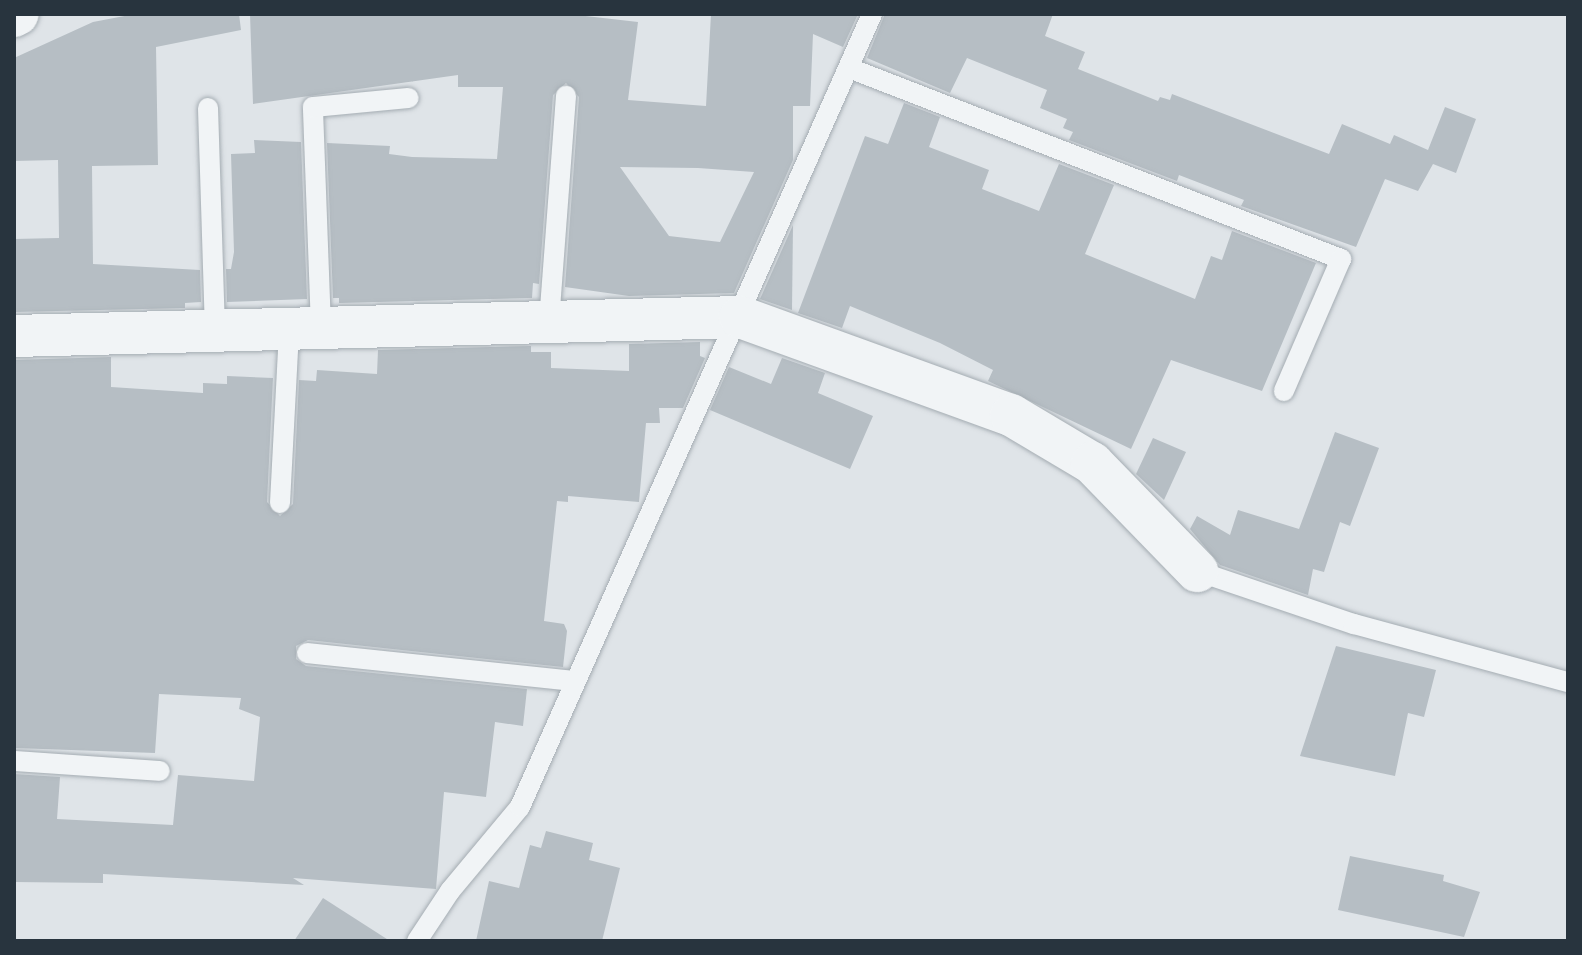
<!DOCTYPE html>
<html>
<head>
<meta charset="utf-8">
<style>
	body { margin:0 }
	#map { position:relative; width:1582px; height:955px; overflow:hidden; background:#dfe4e8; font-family:"Work Sans",sans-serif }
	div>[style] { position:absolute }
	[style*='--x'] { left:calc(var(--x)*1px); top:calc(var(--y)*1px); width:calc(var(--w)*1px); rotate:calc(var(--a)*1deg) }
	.building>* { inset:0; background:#b6bec4 }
	.roads { filter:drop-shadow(0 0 2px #a4acb2) drop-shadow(0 0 2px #a4acb2) }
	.lane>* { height:20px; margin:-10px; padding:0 10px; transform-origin:10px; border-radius:10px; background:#f1f4f6 }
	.street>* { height:42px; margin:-21px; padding:0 21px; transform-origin:21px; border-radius:21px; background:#f1f4f6 }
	span { translate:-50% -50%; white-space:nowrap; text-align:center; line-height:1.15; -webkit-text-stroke:8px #eef2f5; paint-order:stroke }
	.frame { position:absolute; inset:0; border:16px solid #28343e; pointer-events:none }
</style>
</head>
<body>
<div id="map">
	<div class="building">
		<i style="clip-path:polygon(135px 14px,239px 14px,241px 30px,156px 47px,158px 165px,92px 166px,93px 264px,200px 270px,201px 302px,185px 303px,185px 308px,14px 312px,14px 239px,59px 238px,58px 160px,14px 161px,14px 58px,93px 22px)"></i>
		<i style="clip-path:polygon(evenodd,250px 14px,568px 14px,638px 22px,628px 100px,706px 106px,711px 14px,858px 14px,843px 47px,813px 34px,810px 106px,793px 106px,793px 160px,734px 293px,629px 296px,565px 287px,579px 97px,566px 83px,553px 95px,539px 284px,533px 283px,532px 298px,339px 303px,339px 298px,333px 298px,327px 143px,390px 146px,389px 154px,412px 157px,497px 159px,503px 87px,458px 87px,458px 75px,253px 104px,250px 14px,620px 167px,698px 168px,754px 172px,720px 242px,669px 236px,620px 167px)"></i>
		<i style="clip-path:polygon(885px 14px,1053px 14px,1045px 36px,1085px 52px,1078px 69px,1158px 101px,1160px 97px,1170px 100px,1172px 94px,1329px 154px,1342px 124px,1390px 144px,1394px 135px,1428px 150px,1445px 107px,1476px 119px,1456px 173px,1433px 164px,1418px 191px,1385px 179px,1356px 247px,1241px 206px,1244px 200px,1179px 175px,1177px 181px,1069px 140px,1073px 132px,1063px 128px,1067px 119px,1040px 108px,1047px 90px,967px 58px,950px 93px,867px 58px)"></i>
		<i style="clip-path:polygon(904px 103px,940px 117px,929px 147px,989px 170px,982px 189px,1039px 211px,1059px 164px,1114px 185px,1085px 254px,1195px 299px,1211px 256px,1222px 260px,1232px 231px,1316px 263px,1262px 391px,1171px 360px,1131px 449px,988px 381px,993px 370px,940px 343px,850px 306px,842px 328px,798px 313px,865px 136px,888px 144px)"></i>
		<i style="clip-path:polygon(254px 140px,301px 142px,307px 299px,227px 302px,226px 269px,231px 269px,234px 252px,231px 154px,255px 153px)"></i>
		<i style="clip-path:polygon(793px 225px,792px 310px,760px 299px)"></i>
		<i style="clip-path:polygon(700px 342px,700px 356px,705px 358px,683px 408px,659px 408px,660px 423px,646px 423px,639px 502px,568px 496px,568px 502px,557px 501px,544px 621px,564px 624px,567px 631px,563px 667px,308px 640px,296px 646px,296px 659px,306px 666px,527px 689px,523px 726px,495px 722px,486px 797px,444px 792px,436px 889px,293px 878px,304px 885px,103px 874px,103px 883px,14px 882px,14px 774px,60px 777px,57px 819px,173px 825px,178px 775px,254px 781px,260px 717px,239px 709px,241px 698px,159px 694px,155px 753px,15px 748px,14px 360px,111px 357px,111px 387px,203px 393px,203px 383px,227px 384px,227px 376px,273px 378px,267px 502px,280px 516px,293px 504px,299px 380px,316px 381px,317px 370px,377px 374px,378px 350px,531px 346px,531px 352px,551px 352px,551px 368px,629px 371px,629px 344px)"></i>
		<i style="clip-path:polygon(782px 358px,825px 373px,818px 393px,873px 416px,850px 469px,710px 410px,729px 367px,771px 384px)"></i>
		<i style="clip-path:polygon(1335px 432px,1379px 448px,1350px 526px,1340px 522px,1324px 572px,1313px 569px,1308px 595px,1220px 565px,1190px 529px,1197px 516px,1230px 535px,1238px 510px,1299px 529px)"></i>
		<i style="clip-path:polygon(1153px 438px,1186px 452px,1164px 500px,1136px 474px)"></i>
		<i style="clip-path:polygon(1336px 646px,1436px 670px,1424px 717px,1408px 713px,1395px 776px,1300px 756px)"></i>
		<i style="clip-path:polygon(546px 831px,593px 843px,589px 860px,620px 868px,602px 941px,476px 941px,489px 881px,519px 888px,530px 845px,541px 848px)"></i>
		<i style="clip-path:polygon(1350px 856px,1444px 875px,1443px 881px,1480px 892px,1464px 937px,1338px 910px)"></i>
		<i style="clip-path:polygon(323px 898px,390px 941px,294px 941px)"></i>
	</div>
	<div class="roads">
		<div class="lane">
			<i style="--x:849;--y:68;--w:528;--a:21.22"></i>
			<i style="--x:1341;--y:259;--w:144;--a:113.4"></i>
			<i style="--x:208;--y:108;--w:223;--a:88.2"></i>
			<i style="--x:549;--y:322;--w:227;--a:-85.7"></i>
			<i style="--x:321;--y:328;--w:221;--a:-92.1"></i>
			<i style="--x:313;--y:107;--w:96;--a:-5.4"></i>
			<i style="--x:280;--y:503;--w:174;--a:-87"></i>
			<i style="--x:1197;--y:571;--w:166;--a:18.7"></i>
			<i style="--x:1354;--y:624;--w:222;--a:15.2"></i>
			<i style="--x:307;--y:653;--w:268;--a:6"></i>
			<i style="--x:14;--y:761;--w:146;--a:3.9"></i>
			<i style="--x:417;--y:941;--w:60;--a:-56.6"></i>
			<i style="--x:450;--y:891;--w:109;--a:-50.2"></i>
			<i style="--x:520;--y:807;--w:868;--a:-66.06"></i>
		</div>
		<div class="street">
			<i style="--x:14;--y:16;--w:4;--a:-27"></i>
			<i style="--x:14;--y:336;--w:726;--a:-1.5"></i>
			<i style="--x:740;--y:317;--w:288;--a:19.9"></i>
			<i style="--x:1011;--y:415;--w:94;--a:30.7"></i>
			<i style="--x:1092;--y:463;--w:151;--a:45.8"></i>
		</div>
	</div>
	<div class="frame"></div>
</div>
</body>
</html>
